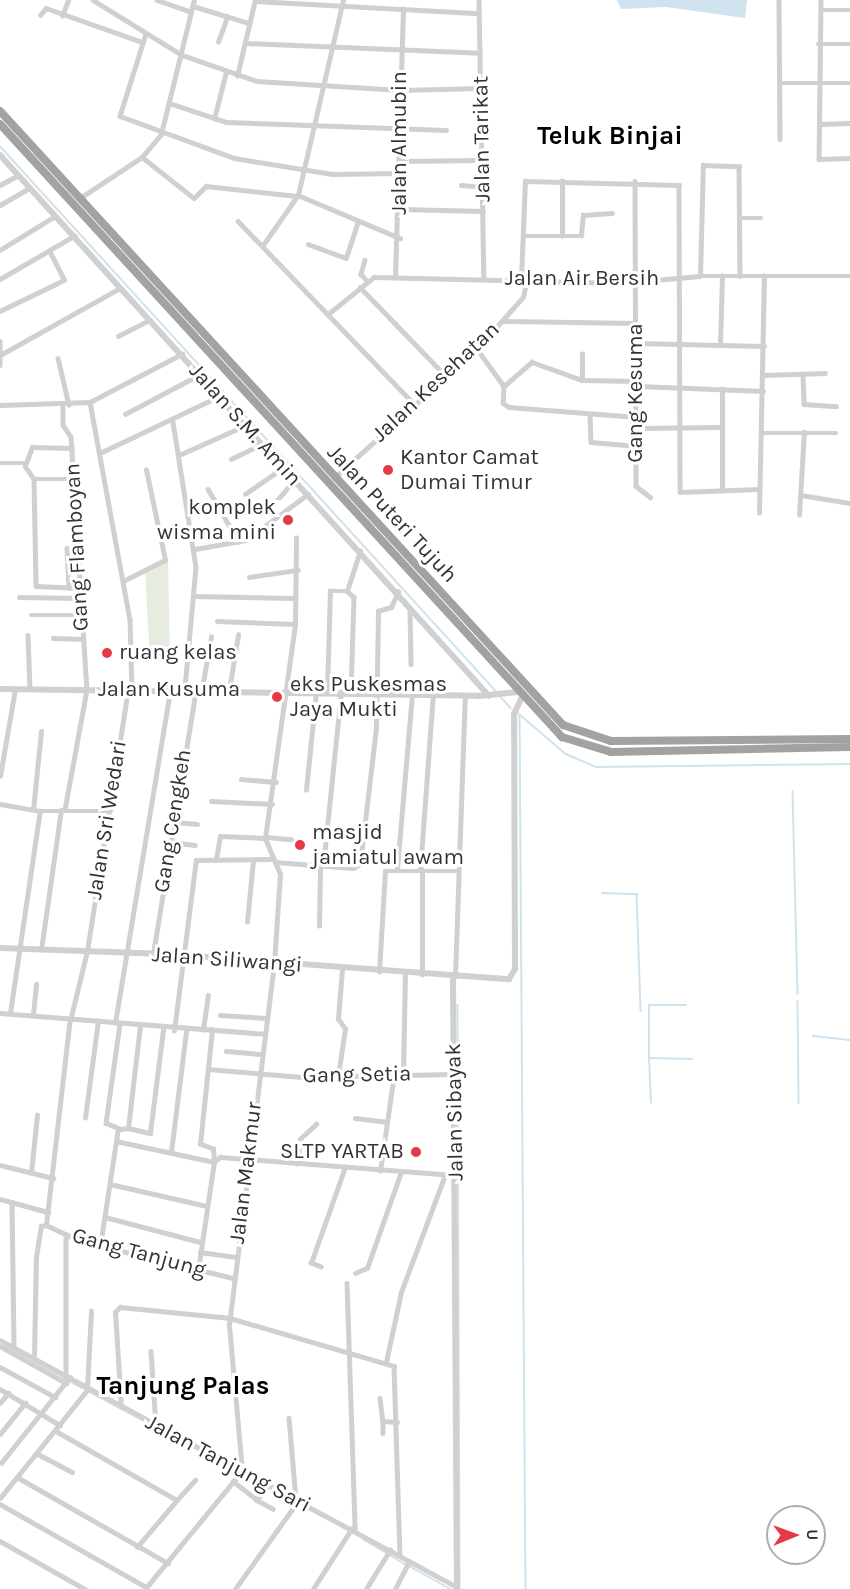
<!DOCTYPE html>
<html>
<head>
<meta charset="utf-8">
<style>
	body { margin:0 }
	#map { position:relative; width:850px; height:1589px; overflow:hidden; background:#fff; font-family:Karla,sans-serif }
	div>[style] { position:absolute }
	[style*='--x'] { left:calc(var(--x)*1px); top:calc(var(--y)*1px); width:calc(var(--w)*1px); rotate:calc(var(--a)*1deg) }
	.green>* { inset:0; background:#e6ecdf }
	.water>* { inset:0; background:#cfe2ee }
	.stream>* { height:1.5px; margin:-0.75px; padding:0 0.75px; transform-origin:0.75px; border-radius:0.75px; background:#cfe2ee }
	.minor>* { height:4.5px; margin:-2.25px; padding:0 2.25px; transform-origin:2.25px; border-radius:2.25px; background:#d0d0d0 }
	.tertiary>* { height:6px; margin:-3px; padding:0 3px; transform-origin:3px; border-radius:3px; background:#d0d0d0 }
	.trunk>* { height:8px; margin:-4px; padding:0 4px; transform-origin:4px; border-radius:4px; background:#a2a2a2 }
	.dots>* { width:16px; height:16px; translate:-50% -50%; box-sizing:border-box; border:3px solid #fff; border-radius:50% }
	span { translate:-50% -50%; white-space:nowrap; text-align:center; line-height:1.15; -webkit-text-stroke:6px #fff; paint-order:stroke }
	.street-label { font-size:22px; color:#333 }
	.poi-label { font-size:22px; color:#333 }
	.left { translate:0 -50%; text-align:left }
	.right { translate:-100% -50%; text-align:right }
	.quarter-label { font-size:26px; color:#000; font-weight:700 }
	.north { position:absolute; left:766px; top:1505px; width:60px; height:60px; box-sizing:border-box; background:#fff; border:2px solid #adadad; border-radius:50%; rotate:89deg; font-size:16px; font-weight:700; line-height:24px; text-align:center; color:#333 }
	.north::after { content:''; display:block; margin:auto; width:21px; height:27px; background:#e63946; clip-path:polygon(50% 0,100% 100%,50% 72%,0 100%) }
</style>
</head>
<body>
<div id="map">
	<div class="green">
		<i style="clip-path:polygon(168px 561px,170px 659px,150px 659px,145px 572px)"></i>
	</div>
	<div class="water">
		<i style="clip-path:polygon(617px 0,747px 0,745px 18px,666px 7px,621px 9px)"></i>
	</div>
	<div class="stream">
		<i style="--x:0;--y:146;--w:737;--a:47.69"></i>
		<i style="--x:501;--y:697;--w:15;--a:48"></i>
		<i style="--x:518;--y:713;--w:63;--a:40.5"></i>
		<i style="--x:566;--y:754;--w:33;--a:23"></i>
		<i style="--x:596;--y:767;--w:254;--a:-0.7"></i>
		<i style="--x:520;--y:715;--w:874;--a:89.61"></i>
		<i style="--x:793;--y:791;--w:203;--a:88.6"></i>
		<i style="--x:602;--y:893;--w:35;--a:2"></i>
		<i style="--x:637;--y:894;--w:117;--a:88"></i>
		<i style="--x:798;--y:1001;--w:102;--a:89.4"></i>
		<i style="--x:458;--y:1005;--w:584;--a:89.8"></i>
		<i style="--x:813;--y:1036;--w:37;--a:6"></i>
		<i style="--x:649;--y:1058;--w:53;--a:-90"></i>
		<i style="--x:649;--y:1005;--w:37;--a:0"></i>
		<i style="--x:651;--y:1103;--w:45;--a:-92.5"></i>
		<i style="--x:649;--y:1058;--w:43;--a:1.3"></i>
		<i style="--x:6;--y:1347;--w:67;--a:28.5"></i>
		<i style="--x:69;--y:1381;--w:287;--a:28.1"></i>
		<i style="--x:363;--y:1539;--w:49;--a:30.8"></i>
		<i style="--x:409;--y:1566;--w:48;--a:28.7"></i>
	</div>
	<div class="minor">
		<i style="--x:93;--y:0;--w:105;--a:31.7"></i>
		<i style="--x:182;--y:55;--w:79;--a:19.1"></i>
		<i style="--x:257;--y:81;--w:143;--a:3.6"></i>
		<i style="--x:400;--y:90;--w:81;--a:-1.4"></i>
		<i style="--x:157;--y:0;--w:36;--a:19"></i>
		<i style="--x:479;--y:0;--w:278;--a:89"></i>
		<i style="--x:779;--y:0;--w:139;--a:89.6"></i>
		<i style="--x:821;--y:0;--w:159;--a:90.7"></i>
		<i style="--x:819;--y:159;--w:31;--a:-2"></i>
		<i style="--x:255;--y:1;--w:224;--a:3.1"></i>
		<i style="--x:193;--y:6;--w:59;--a:16.9"></i>
		<i style="--x:821;--y:10;--w:29;--a:0"></i>
		<i style="--x:40;--y:15;--w:9;--a:-49"></i>
		<i style="--x:46;--y:8;--w:99;--a:19.5"></i>
		<i style="--x:62;--y:16;--w:17;--a:-69"></i>
		<i style="--x:146;--y:34;--w:86;--a:107.6"></i>
		<i style="--x:120;--y:116;--w:121;--a:20.2"></i>
		<i style="--x:234;--y:158;--w:99;--a:9.3"></i>
		<i style="--x:332;--y:174;--w:67;--a:-0.9"></i>
		<i style="--x:218;--y:42;--w:27;--a:-70"></i>
		<i style="--x:246;--y:43;--w:234;--a:2.4"></i>
		<i style="--x:818;--y:44;--w:32;--a:0"></i>
		<i style="--x:237;--y:76;--w:78;--a:-76.7"></i>
		<i style="--x:781;--y:83;--w:69;--a:0"></i>
		<i style="--x:172;--y:104;--w:57;--a:18.4"></i>
		<i style="--x:226;--y:122;--w:220;--a:2.1"></i>
		<i style="--x:214;--y:119;--w:49;--a:-75.7"></i>
		<i style="--x:820;--y:124;--w:30;--a:-2"></i>
		<i style="--x:142;--y:157;--w:66;--a:38.3"></i>
		<i style="--x:194;--y:198;--w:17;--a:-45"></i>
		<i style="--x:206;--y:186;--w:91;--a:6.3"></i>
		<i style="--x:399;--y:161;--w:82;--a:-0.7"></i>
		<i style="--x:635;--y:181;--w:305;--a:89.8"></i>
		<i style="--x:636;--y:486;--w:18;--a:38"></i>
		<i style="--x:0;--y:185;--w:19;--a:-28"></i>
		<i style="--x:461;--y:185;--w:21;--a:5"></i>
		<i style="--x:298;--y:195;--w:111;--a:22.9"></i>
		<i style="--x:80;--y:198;--w:74;--a:-33.5"></i>
		<i style="--x:142;--y:157;--w:30;--a:-50"></i>
		<i style="--x:161;--y:134;--w:138;--a:-76.2"></i>
		<i style="--x:0;--y:205;--w:34;--a:-30"></i>
		<i style="--x:400;--y:209;--w:83;--a:1.4"></i>
		<i style="--x:741;--y:218;--w:20;--a:0"></i>
		<i style="--x:238;--y:221;--w:255;--a:46.1"></i>
		<i style="--x:523;--y:236;--w:58;--a:0"></i>
		<i style="--x:581;--y:236;--w:21;--a:-85"></i>
		<i style="--x:583;--y:215;--w:29;--a:-4"></i>
		<i style="--x:562;--y:236;--w:55;--a:-90"></i>
		<i style="--x:308;--y:244;--w:40;--a:20.2"></i>
		<i style="--x:346;--y:258;--w:38;--a:-72"></i>
		<i style="--x:263;--y:245;--w:61;--a:-55"></i>
		<i style="--x:298;--y:195;--w:200;--a:-77"></i>
		<i style="--x:0;--y:250;--w:65;--a:-31.7"></i>
		<i style="--x:365;--y:260;--w:15;--a:106"></i>
		<i style="--x:361;--y:274;--w:9;--a:49"></i>
		<i style="--x:700;--y:276;--w:111;--a:-88.5"></i>
		<i style="--x:703;--y:165;--w:36;--a:2"></i>
		<i style="--x:739;--y:166;--w:110;--a:89.5"></i>
		<i style="--x:395;--y:278;--w:269;--a:-88.3"></i>
		<i style="--x:0;--y:279;--w:86;--a:-30.2"></i>
		<i style="--x:521;--y:279;--w:98;--a:-87.7"></i>
		<i style="--x:525;--y:181;--w:154;--a:1.5"></i>
		<i style="--x:679;--y:185;--w:307;--a:89.8"></i>
		<i style="--x:680;--y:492;--w:78;--a:-2.2"></i>
		<i style="--x:360;--y:287;--w:125;--a:46"></i>
		<i style="--x:0;--y:311;--w:71;--a:-25.8"></i>
		<i style="--x:64;--y:280;--w:31;--a:-117"></i>
		<i style="--x:328;--y:314;--w:59;--a:-38.8"></i>
		<i style="--x:374;--y:277;--w:247;--a:1.4"></i>
		<i style="--x:621;--y:283;--w:79;--a:-5.1"></i>
		<i style="--x:700;--y:276;--w:150;--a:0"></i>
		<i style="--x:502;--y:321;--w:134;--a:0.9"></i>
		<i style="--x:118;--y:336;--w:35;--a:-27"></i>
		<i style="--x:0;--y:341;--w:24;--a:90"></i>
		<i style="--x:636;--y:343;--w:128;--a:1.3"></i>
		<i style="--x:720;--y:344;--w:68;--a:-88.3"></i>
		<i style="--x:477;--y:349;--w:46;--a:53.9"></i>
		<i style="--x:2;--y:354;--w:135;--a:-29.2"></i>
		<i style="--x:58;--y:358;--w:48;--a:76.8"></i>
		<i style="--x:803;--y:374;--w:30;--a:88"></i>
		<i style="--x:804;--y:404;--w:32;--a:4"></i>
		<i style="--x:763;--y:375;--w:62;--a:-1.8"></i>
		<i style="--x:582;--y:380;--w:26;--a:-90"></i>
		<i style="--x:504;--y:386;--w:17;--a:93"></i>
		<i style="--x:503;--y:403;--w:7;--a:34"></i>
		<i style="--x:509;--y:407;--w:128;--a:4.5"></i>
		<i style="--x:504;--y:386;--w:37;--a:-41"></i>
		<i style="--x:532;--y:362;--w:53;--a:19.8"></i>
		<i style="--x:582;--y:380;--w:56;--a:1"></i>
		<i style="--x:638;--y:386;--w:125;--a:2.3"></i>
		<i style="--x:90;--y:402;--w:221;--a:79.6"></i>
		<i style="--x:130;--y:619;--w:70;--a:88.4"></i>
		<i style="--x:0;--y:405;--w:90;--a:-1.9"></i>
		<i style="--x:90;--y:402;--w:104;--a:-27.6"></i>
		<i style="--x:63;--y:407;--w:18;--a:90"></i>
		<i style="--x:63;--y:425;--w:14;--a:56"></i>
		<i style="--x:71;--y:437;--w:254;--a:86.4"></i>
		<i style="--x:87;--y:690;--w:122;--a:100.4"></i>
		<i style="--x:125;--y:414;--w:84;--a:-27.8"></i>
		<i style="--x:590;--y:415;--w:27;--a:88"></i>
		<i style="--x:591;--y:442;--w:46;--a:5"></i>
		<i style="--x:173;--y:422;--w:147;--a:81"></i>
		<i style="--x:196;--y:567;--w:121;--a:95.2"></i>
		<i style="--x:637;--y:428;--w:85;--a:-0.7"></i>
		<i style="--x:762;--y:433;--w:74;--a:0"></i>
		<i style="--x:102;--y:452;--w:128;--a:-25.4"></i>
		<i style="--x:179;--y:455;--w:73;--a:-24.1"></i>
		<i style="--x:231;--y:459;--w:34;--a:-26"></i>
		<i style="--x:0;--y:463;--w:26;--a:0"></i>
		<i style="--x:26;--y:463;--w:17;--a:-69"></i>
		<i style="--x:32;--y:447;--w:40;--a:1.4"></i>
		<i style="--x:25;--y:466;--w:16;--a:55"></i>
		<i style="--x:34;--y:479;--w:38;--a:0"></i>
		<i style="--x:334;--y:478;--w:193;--a:-42.1"></i>
		<i style="--x:477;--y:349;--w:69;--a:-48.5"></i>
		<i style="--x:523;--y:297;--w:17;--a:-77"></i>
		<i style="--x:34;--y:479;--w:107;--a:88.9"></i>
		<i style="--x:36;--y:586;--w:44;--a:2.6"></i>
		<i style="--x:208;--y:489;--w:61;--a:59.7"></i>
		<i style="--x:722;--y:491;--w:102;--a:-90"></i>
		<i style="--x:245;--y:494;--w:47;--a:-34.7"></i>
		<i style="--x:801;--y:495;--w:50;--a:9.3"></i>
		<i style="--x:274;--y:504;--w:33;--a:-50"></i>
		<i style="--x:759;--y:513;--w:237;--a:-88.8"></i>
		<i style="--x:799;--y:515;--w:83;--a:-86.6"></i>
		<i style="--x:67;--y:548;--w:40;--a:87.1"></i>
		<i style="--x:195;--y:549;--w:52;--a:-10"></i>
		<i style="--x:246;--y:540;--w:77;--a:-36.6"></i>
		<i style="--x:249;--y:577;--w:49;--a:-8.3"></i>
		<i style="--x:125;--y:580;--w:45;--a:-26.6"></i>
		<i style="--x:165;--y:560;--w:92;--a:-101.9"></i>
		<i style="--x:347;--y:591;--w:9;--a:41"></i>
		<i style="--x:354;--y:597;--w:95;--a:91.8"></i>
		<i style="--x:194;--y:596;--w:101;--a:1.1"></i>
		<i style="--x:19;--y:597;--w:62;--a:0.9"></i>
		<i style="--x:410;--y:610;--w:54;--a:88.9"></i>
		<i style="--x:31;--y:615;--w:51;--a:0"></i>
		<i style="--x:217;--y:621;--w:78;--a:2.2"></i>
		<i style="--x:28;--y:635;--w:54;--a:87.9"></i>
		<i style="--x:53;--y:638;--w:30;--a:2"></i>
		<i style="--x:202;--y:688;--w:52;--a:-80"></i>
		<i style="--x:229;--y:690;--w:56;--a:-80.7"></i>
		<i style="--x:327;--y:691;--w:100;--a:-88.3"></i>
		<i style="--x:330;--y:591;--w:17;--a:0"></i>
		<i style="--x:347;--y:591;--w:42;--a:-72"></i>
		<i style="--x:0;--y:776;--w:88;--a:-80.2"></i>
		<i style="--x:241;--y:779;--w:35;--a:5"></i>
		<i style="--x:306;--y:790;--w:99;--a:-84.2"></i>
		<i style="--x:211;--y:801;--w:61;--a:2.8"></i>
		<i style="--x:0;--y:804;--w:41;--a:9.9"></i>
		<i style="--x:40;--y:811;--w:71;--a:0"></i>
		<i style="--x:33;--y:810;--w:79;--a:-84.2"></i>
		<i style="--x:174;--y:822;--w:23;--a:5"></i>
		<i style="--x:266;--y:837;--w:25;--a:5"></i>
		<i style="--x:171;--y:842;--w:24;--a:7"></i>
		<i style="--x:216;--y:859;--w:23;--a:-80"></i>
		<i style="--x:220;--y:836;--w:45;--a:2.5"></i>
		<i style="--x:275;--y:862;--w:78;--a:4.4"></i>
		<i style="--x:353;--y:868;--w:8;--a:-30"></i>
		<i style="--x:360;--y:864;--w:137;--a:-83.3"></i>
		<i style="--x:376;--y:728;--w:117;--a:-89"></i>
		<i style="--x:378;--y:611;--w:14;--a:-17"></i>
		<i style="--x:391;--y:607;--w:17;--a:-65"></i>
		<i style="--x:323;--y:866;--w:175;--a:-84.1"></i>
		<i style="--x:397;--y:869;--w:175;--a:-85.1"></i>
		<i style="--x:420;--y:870;--w:175;--a:-85.8"></i>
		<i style="--x:247;--y:922;--w:61;--a:-84.4"></i>
		<i style="--x:319;--y:926;--w:60;--a:-89"></i>
		<i style="--x:41;--y:950;--w:141;--a:-81.9"></i>
		<i style="--x:153;--y:954;--w:269;--a:-80.8"></i>
		<i style="--x:379;--y:972;--w:101;--a:-86.6"></i>
		<i style="--x:385;--y:871;--w:71;--a:0"></i>
		<i style="--x:422;--y:975;--w:105;--a:-90"></i>
		<i style="--x:455;--y:977;--w:281;--a:-88"></i>
		<i style="--x:0;--y:1013;--w:265;--a:4.5"></i>
		<i style="--x:10;--y:1013;--w:204;--a:-81.6"></i>
		<i style="--x:33;--y:1014;--w:30;--a:-84"></i>
		<i style="--x:220;--y:1015;--w:46;--a:3.7"></i>
		<i style="--x:115;--y:1023;--w:338;--a:-80.6"></i>
		<i style="--x:120;--y:1024;--w:100;--a:98"></i>
		<i style="--x:106;--y:1123;--w:16;--a:22"></i>
		<i style="--x:121;--y:1129;--w:7;--a:-8"></i>
		<i style="--x:128;--y:1128;--w:103;--a:-83.3"></i>
		<i style="--x:203;--y:1030;--w:35;--a:-82"></i>
		<i style="--x:174;--y:1031;--w:172;--a:-82.7"></i>
		<i style="--x:196;--y:860;--w:77;--a:-0.7"></i>
		<i style="--x:226;--y:1051;--w:36;--a:5"></i>
		<i style="--x:208;--y:1069;--w:94;--a:4.9"></i>
		<i style="--x:302;--y:1077;--w:152;--a:-1.1"></i>
		<i style="--x:338;--y:1075;--w:47;--a:-81.3"></i>
		<i style="--x:345;--y:1029;--w:12;--a:-125"></i>
		<i style="--x:338;--y:1019;--w:50;--a:-85.4"></i>
		<i style="--x:403;--y:1075;--w:101;--a:-88.9"></i>
		<i style="--x:85;--y:1118;--w:98;--a:-82.4"></i>
		<i style="--x:355;--y:1118;--w:31;--a:7"></i>
		<i style="--x:128;--y:1128;--w:23;--a:13"></i>
		<i style="--x:150;--y:1133;--w:104;--a:-82.8"></i>
		<i style="--x:116;--y:1141;--w:100;--a:12.1"></i>
		<i style="--x:171;--y:1152;--w:122;--a:-82.9"></i>
		<i style="--x:214;--y:1162;--w:8;--a:-40"></i>
		<i style="--x:220;--y:1157;--w:237;--a:4.4"></i>
		<i style="--x:297;--y:1164;--w:25;--a:-83"></i>
		<i style="--x:300;--y:1139;--w:22;--a:-43"></i>
		<i style="--x:0;--y:1165;--w:55;--a:13.8"></i>
		<i style="--x:380;--y:1171;--w:98;--a:-81.8"></i>
		<i style="--x:31;--y:1173;--w:58;--a:-84.1"></i>
		<i style="--x:110;--y:1184;--w:99;--a:12.8"></i>
		<i style="--x:0;--y:1199;--w:50;--a:15.2"></i>
		<i style="--x:12;--y:1202;--w:144;--a:89.2"></i>
		<i style="--x:105;--y:1217;--w:98;--a:14.7"></i>
		<i style="--x:46;--y:1225;--w:201;--a:-83.4"></i>
		<i style="--x:69;--y:1025;--w:76;--a:-76.3"></i>
		<i style="--x:87;--y:951;--w:264;--a:-81.1"></i>
		<i style="--x:46;--y:1225;--w:38;--a:25"></i>
		<i style="--x:80;--y:1241;--w:157;--a:13.6"></i>
		<i style="--x:66;--y:1234;--w:142;--a:90"></i>
		<i style="--x:100;--y:1246;--w:118;--a:-81.3"></i>
		<i style="--x:200;--y:1252;--w:36;--a:8"></i>
		<i style="--x:321;--y:1267;--w:11;--a:-158"></i>
		<i style="--x:311;--y:1263;--w:102;--a:-70.5"></i>
		<i style="--x:198;--y:1270;--w:109;--a:-81.6"></i>
		<i style="--x:214;--y:1162;--w:13;--a:-94"></i>
		<i style="--x:213;--y:1149;--w:14;--a:-159"></i>
		<i style="--x:200;--y:1144;--w:115;--a:-84"></i>
		<i style="--x:355;--y:1273;--w:13;--a:-23"></i>
		<i style="--x:367;--y:1268;--w:102;--a:-70.5"></i>
		<i style="--x:347;--y:1283;--w:246;--a:88.1"></i>
		<i style="--x:0;--y:1340;--w:519;--a:28.39"></i>
		<i style="--x:0;--y:1346;--w:76;--a:29.3"></i>
		<i style="--x:151;--y:1351;--w:75;--a:86.2"></i>
		<i style="--x:34;--y:1357;--w:100;--a:-88.9"></i>
		<i style="--x:36;--y:1257;--w:31;--a:-81"></i>
		<i style="--x:41;--y:1226;--w:5;--a:-11"></i>
		<i style="--x:386;--y:1362;--w:72;--a:-77.9"></i>
		<i style="--x:401;--y:1292;--w:125;--a:-69.4"></i>
		<i style="--x:0;--y:1367;--w:63;--a:28.6"></i>
		<i style="--x:87;--y:1388;--w:77;--a:-87"></i>
		<i style="--x:0;--y:1389;--w:70;--a:31"></i>
		<i style="--x:380;--y:1398;--w:23;--a:83"></i>
		<i style="--x:383;--y:1421;--w:14;--a:4"></i>
		<i style="--x:0;--y:1403;--w:13;--a:-51"></i>
		<i style="--x:121;--y:1407;--w:95;--a:-93.6"></i>
		<i style="--x:115;--y:1312;--w:7;--a:-45"></i>
		<i style="--x:120;--y:1307;--w:111;--a:5.7"></i>
		<i style="--x:230;--y:1318;--w:171;--a:16.3"></i>
		<i style="--x:394;--y:1366;--w:190;--a:88.2"></i>
		<i style="--x:289;--y:1418;--w:82;--a:85.1"></i>
		<i style="--x:383;--y:1421;--w:12;--a:90"></i>
		<i style="--x:56;--y:1431;--w:139;--a:29.7"></i>
		<i style="--x:177;--y:1500;--w:27;--a:-48"></i>
		<i style="--x:0;--y:1434;--w:40;--a:-51"></i>
		<i style="--x:36;--y:1453;--w:41;--a:27.8"></i>
		<i style="--x:1;--y:1463;--w:110;--a:-51.3"></i>
		<i style="--x:17;--y:1477;--w:174;--a:29.7"></i>
		<i style="--x:233;--y:1481;--w:31;--a:38"></i>
		<i style="--x:268;--y:1486;--w:18;--a:128"></i>
		<i style="--x:257;--y:1500;--w:18;--a:29"></i>
		<i style="--x:0;--y:1498;--w:140;--a:-51.1"></i>
		<i style="--x:0;--y:1504;--w:168;--a:29.6"></i>
		<i style="--x:0;--y:1541;--w:98;--a:29.5"></i>
		<i style="--x:137;--y:1547;--w:62;--a:-49.6"></i>
		<i style="--x:145;--y:1589;--w:153;--a:-50.6"></i>
		<i style="--x:242;--y:1471;--w:147;--a:-95.1"></i>
		<i style="--x:229;--y:1325;--w:364;--a:-82.9"></i>
		<i style="--x:274;--y:964;--w:90;--a:-86.2"></i>
		<i style="--x:280;--y:874;--w:39;--a:-113"></i>
		<i style="--x:265;--y:838;--w:216;--a:-82"></i>
		<i style="--x:295;--y:624;--w:86;--a:-89.3"></i>
		<i style="--x:235;--y:1589;--w:108;--a:-54.4"></i>
		<i style="--x:313;--y:1589;--w:72;--a:-57.4"></i>
		<i style="--x:366;--y:1589;--w:46;--a:-58.4"></i>
		<i style="--x:395;--y:1589;--w:31;--a:-63"></i>
	</div>
	<div class="tertiary">
		<i style="--x:0;--y:155;--w:729;--a:47.89"></i>
		<i style="--x:0;--y:689;--w:479;--a:0.8"></i>
		<i style="--x:479;--y:696;--w:39;--a:-6"></i>
		<i style="--x:0;--y:948;--w:166;--a:2.1"></i>
		<i style="--x:166;--y:954;--w:344;--a:4.2"></i>
		<i style="--x:509;--y:979;--w:12;--a:-59"></i>
		<i style="--x:515;--y:969;--w:255;--a:-90.2"></i>
		<i style="--x:514;--y:714;--w:19;--a:-65"></i>
		<i style="--x:453;--y:977;--w:612;--a:89.63"></i>
	</div>
	<div class="trunk">
		<i style="--x:0;--y:111;--w:833;--a:47.48"></i>
		<i style="--x:563;--y:725;--w:51;--a:18.4"></i>
		<i style="--x:611;--y:741;--w:239;--a:-0.5"></i>
		<i style="--x:0;--y:124;--w:832;--a:47.49"></i>
		<i style="--x:562;--y:737;--w:51;--a:17"></i>
		<i style="--x:611;--y:752;--w:239;--a:-1.2"></i>
	</div>
	<div class="dots">
		<i style="left:388px;top:470px;background:#e63946"></i>
		<i style="left:288px;top:520px;background:#e63946"></i>
		<i style="left:107px;top:653px;background:#e63946"></i>
		<i style="left:277px;top:697px;background:#e63946"></i>
		<i style="left:300px;top:845px;background:#e63946"></i>
		<i style="left:416px;top:1152px;background:#e63946"></i>
	</div>
	<div class="street-label">
		<span style="left:482px;top:139px;rotate:-91deg">Jalan Tarikat</span>
		<span style="left:400px;top:143px;rotate:-90deg">Jalan Almubin</span>
		<span style="left:582px;top:279px">Jalan Air Bersih</span>
		<span style="left:436px;top:382px;rotate:-43deg">Jalan Kesehatan</span>
		<span style="left:636px;top:393px;rotate:-90deg">Gang Kesuma</span>
		<span style="left:245px;top:425px;rotate:48deg">Jalan S.M. Amin</span>
		<span style="left:392px;top:514px;rotate:47deg">Jalan Puteri Tujuh</span>
		<span style="left:77px;top:547px;rotate:-93deg">Gang Flamboyan</span>
		<span style="left:169px;top:690px">Jalan Kusuma</span>
		<span style="left:107px;top:820px;rotate:-81deg">Jalan Sri Wedari</span>
		<span style="left:173px;top:821px;rotate:-81deg">Gang Cengkeh</span>
		<span style="left:227px;top:960px;rotate:4deg">Jalan Siliwangi</span>
		<span style="left:357px;top:1075px;rotate:-1deg">Gang Setia</span>
		<span style="left:455px;top:1112px;rotate:-91deg">Jalan Sibayak</span>
		<span style="left:246px;top:1173px;rotate:-83deg">Jalan Makmur</span>
		<span style="left:139px;top:1253px;rotate:15deg">Gang Tanjung</span>
		<span style="left:228px;top:1464px;rotate:28deg">Jalan Tanjung Sari</span>
	</div>
	<div class="poi-label">
		<span class="left" style="left:400px;top:470px">Kantor Camat<br>Dumai Timur</span>
		<span class="right" style="left:276px;top:520px">komplek<br>wisma mini</span>
		<span class="left" style="left:119px;top:653px">ruang kelas</span>
		<span class="left" style="left:290px;top:697px">eks Puskesmas<br>Jaya Mukti</span>
		<span class="left" style="left:312px;top:845px">masjid<br>jamiatul awam</span>
		<span class="right" style="left:404px;top:1152px">SLTP YARTAB</span>
	</div>
	<div class="quarter-label">
		<span style="left:610px;top:136px">Teluk Binjai</span>
		<span style="left:183px;top:1386px">Tanjung Palas</span>
	</div>
	<div class="north">U</div>
</div>
</body>
</html>
